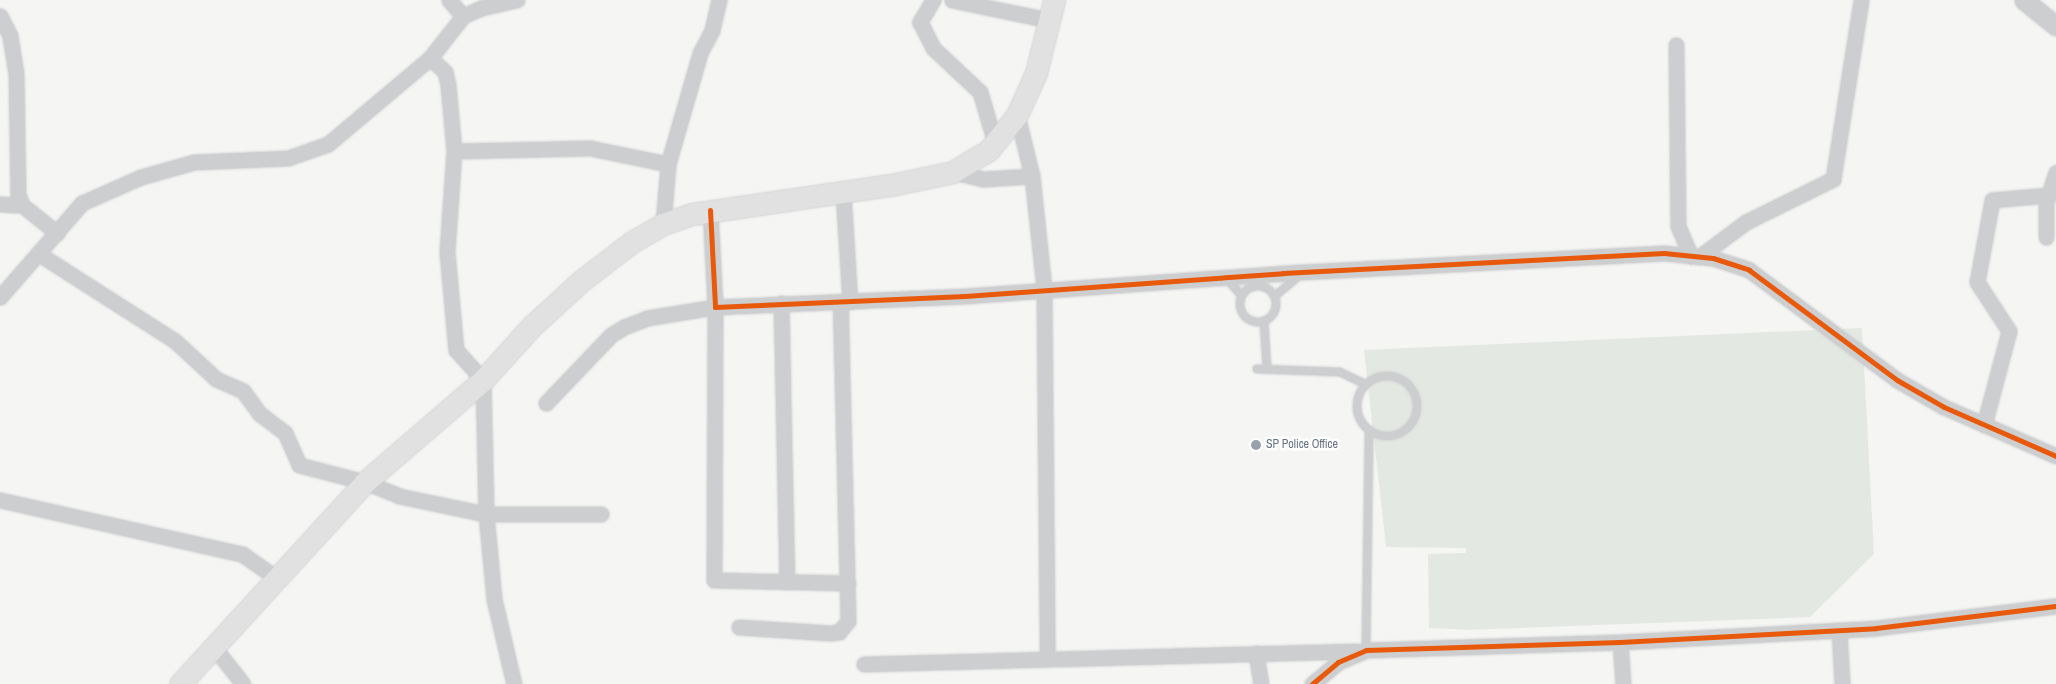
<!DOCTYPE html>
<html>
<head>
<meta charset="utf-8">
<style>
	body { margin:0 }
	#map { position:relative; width:2056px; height:684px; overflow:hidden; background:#f5f5f4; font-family:"Archivo Narrow",sans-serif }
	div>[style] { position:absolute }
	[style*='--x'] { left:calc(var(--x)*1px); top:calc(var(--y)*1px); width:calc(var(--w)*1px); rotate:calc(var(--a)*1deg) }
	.green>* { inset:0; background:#e4e8e2 }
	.roads { filter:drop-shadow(0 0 1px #d1d2d3) drop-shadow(0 0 1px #d1d2d3) }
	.service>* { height:8px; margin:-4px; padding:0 4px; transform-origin:4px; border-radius:4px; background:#cdcecf }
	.service>.ring { margin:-4px; padding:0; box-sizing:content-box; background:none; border:8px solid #cdcecf; border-radius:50% }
	.minor>* { height:15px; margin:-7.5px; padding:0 7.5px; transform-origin:7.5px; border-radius:7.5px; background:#cdcecf }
	.tertiary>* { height:19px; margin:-9.5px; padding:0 9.5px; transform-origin:9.5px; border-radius:9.5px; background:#cdcecf }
	.secondary>* { height:21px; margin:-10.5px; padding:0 10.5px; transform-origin:10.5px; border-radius:10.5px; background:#e1e1e2 }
	.cycleway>* { height:5px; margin:-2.5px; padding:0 2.5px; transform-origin:2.5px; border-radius:2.5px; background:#e8590c }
	.dots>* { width:14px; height:14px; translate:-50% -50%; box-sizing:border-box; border:2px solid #fff; border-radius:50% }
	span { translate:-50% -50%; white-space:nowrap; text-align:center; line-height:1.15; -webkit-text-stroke:5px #fff; paint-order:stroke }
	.poi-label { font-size:12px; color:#667484 }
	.left { translate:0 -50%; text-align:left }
</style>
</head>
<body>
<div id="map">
	<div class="green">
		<i style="clip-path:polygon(1862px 328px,1874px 554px,1810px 617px,1468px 630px,1429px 628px,1428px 554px,1466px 553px,1466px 548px,1386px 547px,1364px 350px)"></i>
	</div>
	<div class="roads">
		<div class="service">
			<i style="--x:1225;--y:277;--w:25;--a:48"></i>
			<i class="ring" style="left:1240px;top:286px;width:28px;height:28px"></i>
			<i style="--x:1275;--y:296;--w:35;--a:-40"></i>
			<i style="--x:1264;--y:322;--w:47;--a:86.3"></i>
			<i style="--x:1257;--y:369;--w:83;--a:2.1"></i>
			<i style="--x:1340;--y:372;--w:28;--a:26"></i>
			<i class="ring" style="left:1357px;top:376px;width:52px;height:52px"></i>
			<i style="--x:1366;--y:650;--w:220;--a:-89.2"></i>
		</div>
		<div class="minor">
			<i style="--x:449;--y:0;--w:21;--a:49"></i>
			<i style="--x:933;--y:0;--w:26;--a:121"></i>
			<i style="--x:920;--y:22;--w:29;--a:63"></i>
			<i style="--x:933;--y:48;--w:64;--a:43.1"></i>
			<i style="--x:980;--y:92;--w:53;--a:73.6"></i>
			<i style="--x:952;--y:0;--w:99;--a:11.7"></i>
			<i style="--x:0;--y:16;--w:22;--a:63"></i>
			<i style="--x:10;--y:36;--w:36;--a:81"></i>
			<i style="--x:16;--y:72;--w:122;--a:89.1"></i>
			<i style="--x:18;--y:194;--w:12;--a:70"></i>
			<i style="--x:22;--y:205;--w:45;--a:38.7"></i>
			<i style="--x:1676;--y:45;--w:181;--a:89.4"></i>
			<i style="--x:1678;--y:226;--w:33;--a:67"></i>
			<i style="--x:430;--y:58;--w:21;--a:43"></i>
			<i style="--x:445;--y:72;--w:13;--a:77"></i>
			<i style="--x:448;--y:85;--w:66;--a:84.8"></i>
			<i style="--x:454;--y:151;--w:101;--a:94"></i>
			<i style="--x:447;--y:252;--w:98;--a:84.8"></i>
			<i style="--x:456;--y:350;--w:40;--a:48"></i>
			<i style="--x:483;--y:380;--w:134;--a:88.7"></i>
			<i style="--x:486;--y:514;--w:85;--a:84.6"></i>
			<i style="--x:494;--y:599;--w:87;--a:76.8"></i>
			<i style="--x:1017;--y:115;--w:63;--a:76.2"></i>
			<i style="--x:1032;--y:176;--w:114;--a:83.9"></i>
			<i style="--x:1044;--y:289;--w:370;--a:89.5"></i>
			<i style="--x:454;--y:151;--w:136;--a:-1.3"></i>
			<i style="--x:590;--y:148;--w:80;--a:11.6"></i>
			<i style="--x:953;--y:172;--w:31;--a:13"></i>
			<i style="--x:983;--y:179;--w:49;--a:-3.5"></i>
			<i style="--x:843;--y:192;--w:110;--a:86.4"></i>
			<i style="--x:0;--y:204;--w:22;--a:3"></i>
			<i style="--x:710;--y:210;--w:97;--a:87"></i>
			<i style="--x:715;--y:307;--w:250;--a:-2.5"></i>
			<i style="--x:965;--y:296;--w:319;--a:-4.1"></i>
			<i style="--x:1283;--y:273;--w:324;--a:-3"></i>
			<i style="--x:1607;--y:256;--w:57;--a:-3"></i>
			<i style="--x:1664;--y:253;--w:49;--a:5.8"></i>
			<i style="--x:1713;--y:258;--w:38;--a:18"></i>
			<i style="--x:1749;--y:270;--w:184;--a:36.6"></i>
			<i style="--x:1897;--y:380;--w:54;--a:29.9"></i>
			<i style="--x:1944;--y:407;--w:122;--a:23.6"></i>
			<i style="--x:663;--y:224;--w:60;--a:-85.2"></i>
			<i style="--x:668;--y:164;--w:116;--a:-73.9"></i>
			<i style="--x:700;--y:53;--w:26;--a:-62"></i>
			<i style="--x:712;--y:30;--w:31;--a:-77"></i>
			<i style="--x:2046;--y:237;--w:34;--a:-90"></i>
			<i style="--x:2046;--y:203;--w:32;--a:-72"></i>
			<i style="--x:39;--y:254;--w:161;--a:32.6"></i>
			<i style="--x:175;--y:341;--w:56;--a:42.8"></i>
			<i style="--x:216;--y:379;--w:30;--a:24"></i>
			<i style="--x:243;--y:391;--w:29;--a:54"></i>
			<i style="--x:260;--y:414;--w:31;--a:37"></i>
			<i style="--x:285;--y:433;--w:35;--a:66"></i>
			<i style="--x:299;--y:465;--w:68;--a:14.4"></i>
			<i style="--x:365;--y:482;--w:37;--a:22"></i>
			<i style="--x:399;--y:496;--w:89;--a:11.7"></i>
			<i style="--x:486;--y:514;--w:115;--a:0"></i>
			<i style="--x:1699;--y:257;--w:59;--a:-36.7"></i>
			<i style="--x:1746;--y:222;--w:97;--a:-26.3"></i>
			<i style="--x:1833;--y:179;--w:181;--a:-81.1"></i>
			<i style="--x:0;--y:297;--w:125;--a:-48.9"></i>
			<i style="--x:82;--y:203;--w:64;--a:-23.8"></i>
			<i style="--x:141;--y:177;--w:55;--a:-15.8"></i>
			<i style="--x:194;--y:162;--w:94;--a:-2.4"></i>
			<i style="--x:288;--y:158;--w:42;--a:-19.3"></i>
			<i style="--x:328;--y:144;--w:133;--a:-40.1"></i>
			<i style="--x:430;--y:58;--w:53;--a:-51.8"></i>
			<i style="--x:463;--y:16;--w:20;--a:-24"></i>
			<i style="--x:481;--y:8;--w:37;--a:-13"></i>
			<i style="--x:781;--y:303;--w:279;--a:88.8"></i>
			<i style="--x:546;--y:403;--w:94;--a:-46.3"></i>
			<i style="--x:611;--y:335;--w:15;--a:-32"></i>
			<i style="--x:624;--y:327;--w:25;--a:-21"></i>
			<i style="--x:647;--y:318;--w:69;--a:-9.2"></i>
			<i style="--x:715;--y:307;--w:273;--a:90.2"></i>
			<i style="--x:714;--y:580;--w:134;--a:1.3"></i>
			<i style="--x:1984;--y:425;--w:97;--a:-75.1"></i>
			<i style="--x:2009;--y:331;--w:59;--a:-123.1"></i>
			<i style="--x:1977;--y:282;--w:83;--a:-79.6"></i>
			<i style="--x:1992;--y:200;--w:56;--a:-5.1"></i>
			<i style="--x:0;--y:500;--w:248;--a:12.6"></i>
			<i style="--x:242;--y:554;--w:40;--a:34.9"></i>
			<i style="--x:739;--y:627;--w:91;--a:3.8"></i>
			<i style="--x:830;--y:633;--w:9;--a:-6"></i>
			<i style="--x:839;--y:632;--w:14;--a:-51"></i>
			<i style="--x:848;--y:621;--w:319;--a:-91.4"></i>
			<i style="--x:1839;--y:630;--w:54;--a:86.8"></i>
			<i style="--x:1620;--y:642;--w:42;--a:85.9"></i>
			<i style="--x:213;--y:646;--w:48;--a:51.7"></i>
			<i style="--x:1256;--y:653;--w:31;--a:81"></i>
			<i style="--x:864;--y:664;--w:493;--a:-1.5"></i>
			<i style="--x:1312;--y:684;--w:34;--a:-40"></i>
			<i style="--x:1338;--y:662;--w:30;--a:-23"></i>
			<i style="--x:1366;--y:650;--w:254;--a:-1.8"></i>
			<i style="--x:1620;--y:642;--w:256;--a:-3.1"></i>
			<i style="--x:1876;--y:628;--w:181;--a:-7"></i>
		</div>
		<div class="tertiary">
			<i style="--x:2024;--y:0;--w:41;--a:39.1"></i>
		</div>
		<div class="secondary">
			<i style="--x:180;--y:684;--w:274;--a:-47.5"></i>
			<i style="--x:365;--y:482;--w:156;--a:-40.8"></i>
			<i style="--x:483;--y:380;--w:73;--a:-47.8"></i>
			<i style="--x:532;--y:326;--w:67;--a:-42.6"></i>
			<i style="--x:581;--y:281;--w:64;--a:-37.4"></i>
			<i style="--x:632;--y:242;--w:36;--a:-30"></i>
			<i style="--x:663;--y:224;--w:31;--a:-19"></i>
			<i style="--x:692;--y:214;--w:201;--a:-8.3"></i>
			<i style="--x:891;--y:185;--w:63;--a:-11.8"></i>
			<i style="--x:953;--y:172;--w:42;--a:-31.4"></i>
			<i style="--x:989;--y:150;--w:45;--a:-51.3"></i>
			<i style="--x:1017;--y:115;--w:46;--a:-65.7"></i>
			<i style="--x:1036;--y:73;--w:75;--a:-76.1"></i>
		</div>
	</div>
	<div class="cycleway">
		<i style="--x:710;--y:210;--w:97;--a:87"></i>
		<i style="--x:715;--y:307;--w:250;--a:-2.5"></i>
		<i style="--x:965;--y:296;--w:319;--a:-4.1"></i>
		<i style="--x:1283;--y:273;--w:324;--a:-3"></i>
		<i style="--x:1607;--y:256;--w:57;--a:-3"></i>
		<i style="--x:1664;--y:253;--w:49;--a:5.8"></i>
		<i style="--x:1713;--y:258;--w:38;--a:18"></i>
		<i style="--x:1749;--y:270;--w:184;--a:36.6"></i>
		<i style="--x:1897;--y:380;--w:54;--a:29.9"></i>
		<i style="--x:1944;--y:407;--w:122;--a:23.6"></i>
		<i style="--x:1312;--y:684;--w:34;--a:-40"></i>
		<i style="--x:1338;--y:662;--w:30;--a:-23"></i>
		<i style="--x:1366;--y:650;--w:254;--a:-1.8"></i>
		<i style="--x:1620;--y:642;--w:256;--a:-3.1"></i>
		<i style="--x:1876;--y:628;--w:181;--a:-7"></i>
	</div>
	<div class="dots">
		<i style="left:1256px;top:445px;background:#98a1ab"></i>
	</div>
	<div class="poi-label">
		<span class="left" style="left:1266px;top:445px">SP Police Office</span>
	</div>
</div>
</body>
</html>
